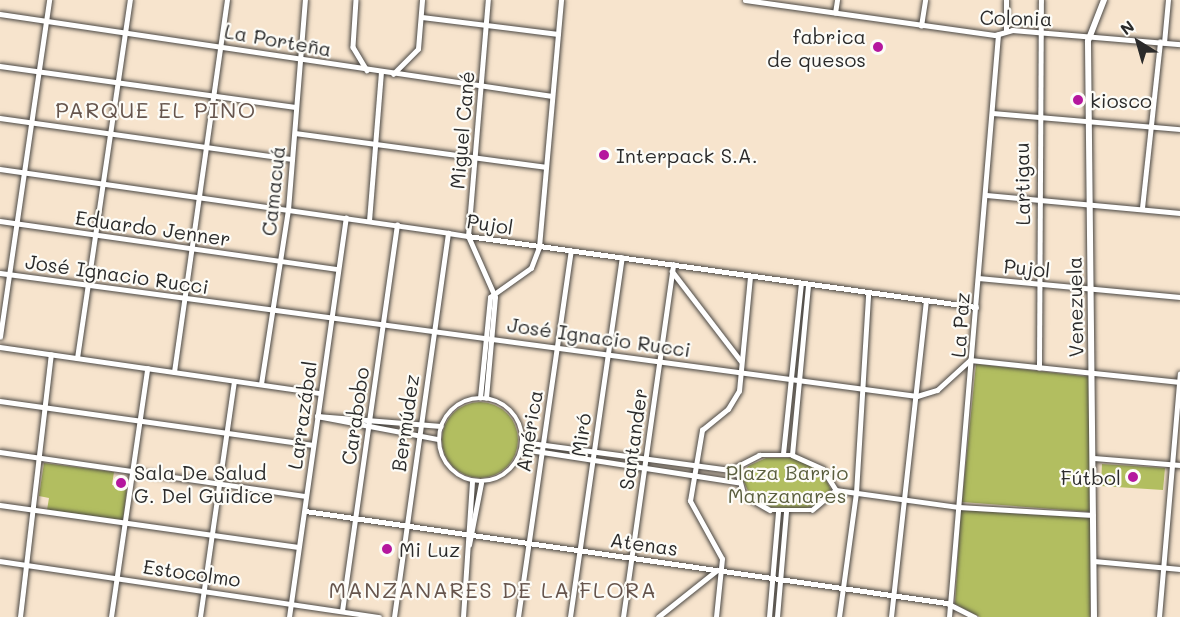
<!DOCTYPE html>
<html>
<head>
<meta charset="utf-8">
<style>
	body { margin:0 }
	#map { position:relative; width:1180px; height:617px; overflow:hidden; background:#f7e4cd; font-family:Mali,sans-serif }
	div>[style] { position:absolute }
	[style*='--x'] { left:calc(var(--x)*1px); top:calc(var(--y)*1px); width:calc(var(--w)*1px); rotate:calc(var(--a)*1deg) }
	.green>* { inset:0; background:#b2be60 }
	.round { border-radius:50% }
	.roads { filter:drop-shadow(0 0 2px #4a4743) drop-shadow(0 0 2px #4a4743) }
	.minor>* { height:4.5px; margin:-2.25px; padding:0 2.25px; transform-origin:2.25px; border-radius:2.25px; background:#fff }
	.minor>.ring { margin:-2.25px; padding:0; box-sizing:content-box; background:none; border:4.5px solid #fff; border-radius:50% }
	.tertiary>* { height:5px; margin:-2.5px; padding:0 2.5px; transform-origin:2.5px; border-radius:2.5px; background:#fff }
	.secondary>* { height:6px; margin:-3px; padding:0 3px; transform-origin:3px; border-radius:3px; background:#fff }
	.dots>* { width:16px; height:16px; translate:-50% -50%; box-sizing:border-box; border:3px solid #fdfcf7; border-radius:50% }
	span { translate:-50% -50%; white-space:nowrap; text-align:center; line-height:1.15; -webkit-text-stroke:4.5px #fdfcf7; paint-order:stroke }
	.street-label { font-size:20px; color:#2b2b2b }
	.poi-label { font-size:20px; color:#2b2b2b }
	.right { translate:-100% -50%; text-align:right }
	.left { translate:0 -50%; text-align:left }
	.park-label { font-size:20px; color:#5a5e3e }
	.quarter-label { font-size:22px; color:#66554d; letter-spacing:1.5px }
	.north { position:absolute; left:1108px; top:12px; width:60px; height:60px; -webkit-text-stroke:4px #fdfcf7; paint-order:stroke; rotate:323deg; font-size:16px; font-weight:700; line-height:24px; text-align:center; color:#2b2b2b }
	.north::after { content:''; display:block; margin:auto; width:21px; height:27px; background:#2b2b2b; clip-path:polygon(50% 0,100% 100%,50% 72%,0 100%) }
</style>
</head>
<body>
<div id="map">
	<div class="green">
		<i style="clip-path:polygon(976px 364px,1091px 377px,1091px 512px,962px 502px)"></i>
		<i class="round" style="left:442px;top:402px;width:76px;height:76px"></i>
		<i style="clip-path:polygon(792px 458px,822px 471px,832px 492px,818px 505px,802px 509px,770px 507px,750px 495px,741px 476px,748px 466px,766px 458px)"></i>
		<i style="clip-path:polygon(44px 463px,114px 472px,112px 485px,127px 487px,123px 520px,47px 510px,49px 498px,39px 496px)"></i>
		<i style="clip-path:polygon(1102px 464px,1165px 468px,1163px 490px,1101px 486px)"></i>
		<i style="clip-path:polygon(961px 510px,1091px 518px,1090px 617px,980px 617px,955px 604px)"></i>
	</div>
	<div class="roads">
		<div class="minor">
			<i style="--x:356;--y:0;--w:47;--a:93.7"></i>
			<i style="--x:353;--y:47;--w:27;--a:59"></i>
			<i style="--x:835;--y:13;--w:13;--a:-81"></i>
			<i style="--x:0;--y:14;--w:558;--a:8.45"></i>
			<i style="--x:422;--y:17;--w:137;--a:7.1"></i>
			<i style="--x:921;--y:26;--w:26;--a:-81"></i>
			<i style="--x:1006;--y:31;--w:31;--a:-90"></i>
			<i style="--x:1164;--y:43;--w:43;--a:-84.7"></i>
			<i style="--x:0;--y:66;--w:298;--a:7.9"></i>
			<i style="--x:393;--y:74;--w:35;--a:-45"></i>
			<i style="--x:418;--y:49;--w:49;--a:-85.3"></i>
			<i style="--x:992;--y:113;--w:189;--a:4.9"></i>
			<i style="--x:0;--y:118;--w:295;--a:8"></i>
			<i style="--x:295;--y:133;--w:252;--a:7.7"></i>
			<i style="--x:0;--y:169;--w:453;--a:8.1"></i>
			<i style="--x:986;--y:195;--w:195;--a:5.3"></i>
			<i style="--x:1142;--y:208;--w:167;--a:-83.8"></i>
			<i style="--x:0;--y:221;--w:341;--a:8.1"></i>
			<i style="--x:369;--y:221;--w:149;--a:-85.4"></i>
			<i style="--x:672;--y:271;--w:113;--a:52.5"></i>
			<i style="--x:978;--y:278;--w:203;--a:5.4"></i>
			<i style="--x:0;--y:337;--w:341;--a:-81.7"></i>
			<i style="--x:0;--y:347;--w:323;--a:8.2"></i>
			<i style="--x:77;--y:358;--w:362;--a:-81.6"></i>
			<i style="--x:1039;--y:368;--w:368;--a:-89.7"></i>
			<i style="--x:174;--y:372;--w:376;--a:-81.9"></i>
			<i style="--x:261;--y:384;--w:176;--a:-81.2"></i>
			<i style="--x:288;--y:210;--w:211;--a:-85.4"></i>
			<i class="ring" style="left:439px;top:398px;width:79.5px;height:79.5px"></i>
			<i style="--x:480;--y:398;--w:101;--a:-84.3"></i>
			<i style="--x:490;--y:297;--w:50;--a:-35.3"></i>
			<i style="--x:531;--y:268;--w:22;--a:-69"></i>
			<i style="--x:539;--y:247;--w:248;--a:-84.9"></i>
			<i style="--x:486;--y:398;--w:101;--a:-84.9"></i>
			<i style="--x:495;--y:297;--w:67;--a:-113.9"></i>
			<i style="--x:468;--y:236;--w:513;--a:7.96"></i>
			<i style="--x:0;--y:401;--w:316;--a:8"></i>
			<i style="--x:317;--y:416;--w:124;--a:4.6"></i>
			<i style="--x:317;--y:416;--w:123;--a:10.8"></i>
			<i style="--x:523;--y:442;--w:209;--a:7.7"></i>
			<i style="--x:730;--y:470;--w:33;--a:-27"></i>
			<i style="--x:759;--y:455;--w:33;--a:0"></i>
			<i style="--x:792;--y:455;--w:34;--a:24"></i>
			<i style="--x:823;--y:469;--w:25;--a:58"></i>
			<i style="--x:523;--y:449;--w:217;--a:8.8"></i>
			<i style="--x:0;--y:452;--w:309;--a:8.2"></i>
			<i style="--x:783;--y:454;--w:171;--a:-84"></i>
			<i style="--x:792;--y:455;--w:170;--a:-84.6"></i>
			<i style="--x:1094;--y:458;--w:86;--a:4.7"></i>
			<i style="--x:737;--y:469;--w:27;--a:75"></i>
			<i style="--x:744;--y:495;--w:30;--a:30"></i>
			<i style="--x:770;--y:510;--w:42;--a:0"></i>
			<i style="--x:812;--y:510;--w:31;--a:-40"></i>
			<i style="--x:836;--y:490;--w:124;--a:7.9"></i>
			<i style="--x:959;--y:507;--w:134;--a:3.4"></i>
			<i style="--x:0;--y:505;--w:301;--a:8"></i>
			<i style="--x:305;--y:511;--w:649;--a:8.16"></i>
			<i style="--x:947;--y:603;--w:31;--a:27"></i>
			<i style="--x:469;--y:545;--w:63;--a:-79"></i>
			<i style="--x:0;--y:561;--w:383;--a:8.4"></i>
			<i style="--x:1094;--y:561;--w:86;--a:5.3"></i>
			<i style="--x:342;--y:611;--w:390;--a:-81.9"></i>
			<i style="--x:20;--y:617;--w:264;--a:-83.3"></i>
			<i style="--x:111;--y:617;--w:251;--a:-81.7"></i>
			<i style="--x:200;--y:617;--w:238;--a:-81.8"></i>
			<i style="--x:289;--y:617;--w:403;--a:-81.9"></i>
			<i style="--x:463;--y:617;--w:135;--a:-86.2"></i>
			<i style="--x:518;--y:617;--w:370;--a:-81.8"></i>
			<i style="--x:570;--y:617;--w:363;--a:-81.8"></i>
			<i style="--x:623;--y:617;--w:356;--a:-81.9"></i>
			<i style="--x:658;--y:617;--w:75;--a:-38.5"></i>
			<i style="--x:716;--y:617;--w:58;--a:-84.1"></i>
			<i style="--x:722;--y:559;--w:66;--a:-118.9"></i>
			<i style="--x:690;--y:501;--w:72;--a:-80.4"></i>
			<i style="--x:702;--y:430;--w:33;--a:-39"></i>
			<i style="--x:728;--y:409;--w:21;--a:-59"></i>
			<i style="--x:739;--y:391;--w:115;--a:-84.5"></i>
			<i style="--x:769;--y:617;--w:105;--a:-85.1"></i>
			<i style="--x:777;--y:617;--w:105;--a:-85.1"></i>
			<i style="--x:839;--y:617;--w:125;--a:-82.2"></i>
			<i style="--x:856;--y:493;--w:198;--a:-86.5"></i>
			<i style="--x:891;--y:617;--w:317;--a:-83.7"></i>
			<i style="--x:949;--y:617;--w:584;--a:-85.19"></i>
			<i style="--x:1159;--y:617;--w:244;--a:-85.1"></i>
		</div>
		<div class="tertiary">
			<i style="--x:745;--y:0;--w:252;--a:8"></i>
			<i style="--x:995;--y:35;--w:18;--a:-16"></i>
			<i style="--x:1012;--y:30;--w:169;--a:4.8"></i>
			<i style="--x:0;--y:273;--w:925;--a:7.64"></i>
			<i style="--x:917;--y:396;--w:21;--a:-17"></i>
			<i style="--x:937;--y:390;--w:45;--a:-42.3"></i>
			<i style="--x:970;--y:360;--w:211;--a:6"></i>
			<i style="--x:394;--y:617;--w:388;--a:-82"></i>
			<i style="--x:448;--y:233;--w:20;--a:9"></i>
			<i style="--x:468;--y:236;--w:237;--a:-85.2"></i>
		</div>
		<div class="secondary">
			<i style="--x:1094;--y:617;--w:576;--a:-90.6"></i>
			<i style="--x:1088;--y:41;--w:44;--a:-68.7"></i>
		</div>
	</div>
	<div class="dots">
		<i style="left:878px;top:47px;background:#b5179e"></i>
		<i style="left:1078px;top:100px;background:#b5179e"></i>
		<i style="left:604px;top:155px;background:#b5179e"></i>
		<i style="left:1133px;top:477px;background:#b5179e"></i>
		<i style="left:121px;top:483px;background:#b5179e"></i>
		<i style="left:387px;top:549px;background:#b5179e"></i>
	</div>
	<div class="street-label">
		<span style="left:1016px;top:18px;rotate:1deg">Colonia</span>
		<span style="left:278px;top:40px;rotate:10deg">La Porteña</span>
		<span style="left:462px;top:130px;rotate:-85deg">Miguel Cané</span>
		<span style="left:1022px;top:184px;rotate:-91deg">Lartigau</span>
		<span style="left:273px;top:191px;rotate:-84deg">Camacuá</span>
		<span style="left:490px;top:224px;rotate:9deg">Pujol</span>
		<span style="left:153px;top:228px;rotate:8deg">Eduardo Jenner</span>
		<span style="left:1027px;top:268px;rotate:6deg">Pujol</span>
		<span style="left:117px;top:274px;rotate:8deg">José Ignacio Rucci</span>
		<span style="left:1075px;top:307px;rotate:-91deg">Venezuela</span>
		<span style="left:960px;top:325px;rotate:-86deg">La Paz</span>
		<span style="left:599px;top:337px;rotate:8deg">José Ignacio Rucci</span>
		<span style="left:302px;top:415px;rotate:-82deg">Larrazábal</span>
		<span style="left:355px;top:416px;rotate:-82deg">Carabobo</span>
		<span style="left:405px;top:423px;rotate:-82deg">Bermúdez</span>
		<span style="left:529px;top:431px;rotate:-81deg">América</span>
		<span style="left:581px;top:435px;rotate:-82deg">Miró</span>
		<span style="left:633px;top:439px;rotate:-82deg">Santander</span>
		<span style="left:644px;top:544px;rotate:8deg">Atenas</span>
		<span style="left:192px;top:573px;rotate:8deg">Estocolmo</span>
	</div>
	<div class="poi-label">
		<span class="right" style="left:866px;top:48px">fabrica<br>de quesos</span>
		<span class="left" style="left:1090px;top:100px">kiosco</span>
		<span class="left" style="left:616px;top:155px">Interpack S.A.</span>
		<span class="left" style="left:134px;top:484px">Sala De Salud<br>G. Del Guidice</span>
		<span class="right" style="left:1121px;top:477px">Fútbol</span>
		<span class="left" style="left:399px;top:549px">Mi Luz</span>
	</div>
	<div class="park-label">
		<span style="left:787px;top:484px">Plaza Barrio<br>Manzanares</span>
	</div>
	<div class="quarter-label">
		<span style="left:156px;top:110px">PARQUE EL PINO</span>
		<span style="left:493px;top:590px">MANZANARES DE LA FLORA</span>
	</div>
	<div class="north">N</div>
</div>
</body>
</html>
